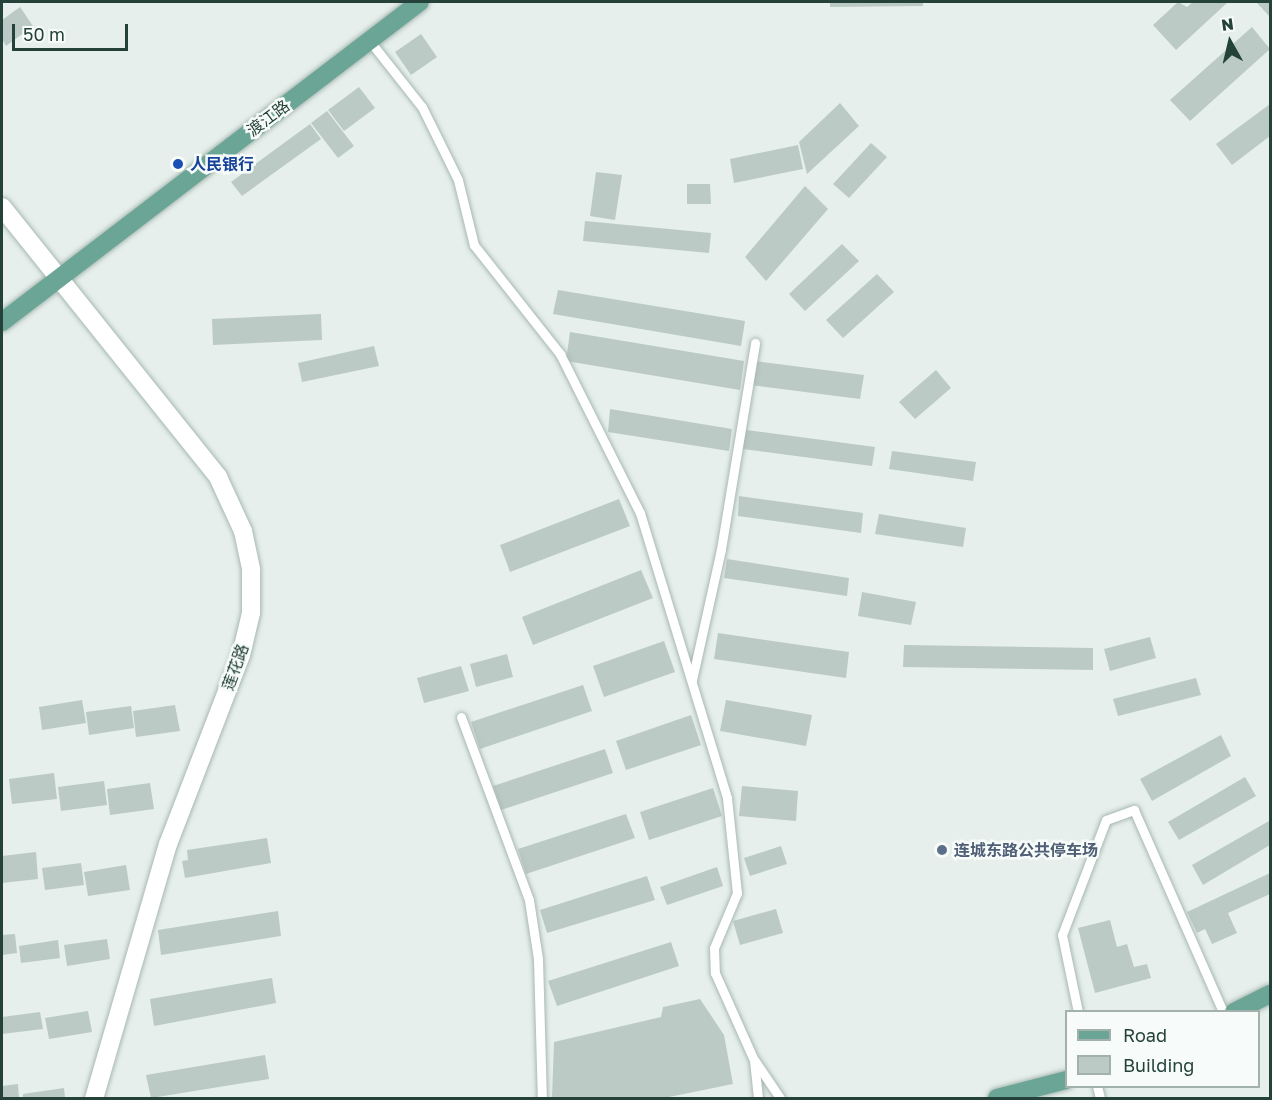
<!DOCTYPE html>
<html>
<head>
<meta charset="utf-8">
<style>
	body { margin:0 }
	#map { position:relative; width:1272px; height:1100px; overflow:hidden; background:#e6efeb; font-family:"Golos Text","Noto Sans SC",sans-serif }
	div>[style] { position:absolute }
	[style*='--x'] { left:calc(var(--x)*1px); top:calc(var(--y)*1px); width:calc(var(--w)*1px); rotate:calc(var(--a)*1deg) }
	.building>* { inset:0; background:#bbcac4 }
	.roads { filter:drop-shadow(0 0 2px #a8b8b2) drop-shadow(0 0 2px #a8b8b2) }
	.lane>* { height:9px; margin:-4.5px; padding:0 4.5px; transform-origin:4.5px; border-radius:4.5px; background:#fff }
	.secondary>* { height:18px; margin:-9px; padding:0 9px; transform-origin:9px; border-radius:9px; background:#fff }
	.primary>* { height:18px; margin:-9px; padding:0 9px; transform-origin:9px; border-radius:9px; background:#6aa596 }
	.dots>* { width:16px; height:16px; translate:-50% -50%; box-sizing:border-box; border:3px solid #f7fbf9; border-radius:50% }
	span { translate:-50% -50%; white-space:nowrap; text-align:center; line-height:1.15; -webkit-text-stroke:5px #f7fbf9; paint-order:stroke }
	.street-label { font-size:16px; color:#24423a }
	.transit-label { font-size:16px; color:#164399; font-weight:700 }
	.left { translate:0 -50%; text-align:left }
	.service-label { font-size:16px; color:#4e5e75; font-weight:700 }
	.frame { position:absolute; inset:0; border:3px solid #24423a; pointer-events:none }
	.legend { position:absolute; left:1065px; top:1010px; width:195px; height:78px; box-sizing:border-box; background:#f7fbf9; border:2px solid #a3b1ad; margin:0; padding:8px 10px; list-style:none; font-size:18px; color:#24423a }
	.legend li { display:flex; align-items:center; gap:12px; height:30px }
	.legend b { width:30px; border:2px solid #a3b1ad }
	.north { position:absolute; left:1200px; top:12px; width:60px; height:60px; -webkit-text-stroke:4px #f7fbf9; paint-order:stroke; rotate:352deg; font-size:16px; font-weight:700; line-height:24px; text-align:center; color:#24423a }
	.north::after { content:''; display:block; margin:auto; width:21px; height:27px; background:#24423a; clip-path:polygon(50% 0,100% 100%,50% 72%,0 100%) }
	.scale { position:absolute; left:12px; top:24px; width:116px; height:27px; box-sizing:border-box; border:3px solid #24423a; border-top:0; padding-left:8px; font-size:18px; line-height:21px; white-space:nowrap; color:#24423a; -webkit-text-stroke:4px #f7fbf9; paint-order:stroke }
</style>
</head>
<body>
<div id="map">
	<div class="building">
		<i style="clip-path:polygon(830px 2px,923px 2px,923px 6px,830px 7px)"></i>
		<i style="clip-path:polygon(1178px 2px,1187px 7px,1193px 2px,1228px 2px,1176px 50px,1153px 25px)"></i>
		<i style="clip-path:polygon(1256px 2px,1270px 2px,1270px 17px)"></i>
		<i style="clip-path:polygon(20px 7px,33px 26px,6px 46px,2px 39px,2px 20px)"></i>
		<i style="clip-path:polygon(1252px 27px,1270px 49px,1190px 121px,1170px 100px)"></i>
		<i style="clip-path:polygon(421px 34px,437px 57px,411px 75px,395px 52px)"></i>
		<i style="clip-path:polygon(359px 87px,375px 108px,344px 131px,328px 110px)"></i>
		<i style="clip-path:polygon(840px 103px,859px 126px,807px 174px,799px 142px)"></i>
		<i style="clip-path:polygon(1270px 104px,1270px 136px,1232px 165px,1216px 144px)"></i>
		<i style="clip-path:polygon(327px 111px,354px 146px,338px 158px,311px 123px)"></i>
		<i style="clip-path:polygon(310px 124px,321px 139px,242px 196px,231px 182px)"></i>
		<i style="clip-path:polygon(871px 143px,887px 157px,849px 198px,833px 184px)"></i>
		<i style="clip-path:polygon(798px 145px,803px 169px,734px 183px,730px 159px)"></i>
		<i style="clip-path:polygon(596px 172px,622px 175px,615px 220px,590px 216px)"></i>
		<i style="clip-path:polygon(687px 184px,710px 184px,711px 204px,687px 204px)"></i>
		<i style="clip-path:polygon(805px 186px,828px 209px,766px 281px,745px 257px)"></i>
		<i style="clip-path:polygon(585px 221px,711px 233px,709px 253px,583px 241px)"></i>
		<i style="clip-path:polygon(842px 244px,859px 261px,805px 311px,789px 294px)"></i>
		<i style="clip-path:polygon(877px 274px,894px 292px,843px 338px,826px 320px)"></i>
		<i style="clip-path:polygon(558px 290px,745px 321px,741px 346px,553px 314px)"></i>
		<i style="clip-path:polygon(321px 314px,322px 340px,213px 345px,212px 319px)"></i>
		<i style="clip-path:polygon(570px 332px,744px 361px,740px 390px,566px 361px)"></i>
		<i style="clip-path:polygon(374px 346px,379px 366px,302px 382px,298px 363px)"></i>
		<i style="clip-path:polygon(755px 361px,864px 375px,860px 399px,751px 385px)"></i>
		<i style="clip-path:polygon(936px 370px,951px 388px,915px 419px,899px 402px)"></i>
		<i style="clip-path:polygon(610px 409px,732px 429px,729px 451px,608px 432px)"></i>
		<i style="clip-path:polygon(746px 430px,875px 447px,872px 466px,743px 449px)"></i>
		<i style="clip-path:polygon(892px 451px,976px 462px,973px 481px,889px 469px)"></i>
		<i style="clip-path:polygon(739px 496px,863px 513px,861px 533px,738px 516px)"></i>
		<i style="clip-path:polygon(619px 499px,630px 526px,510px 572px,500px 545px)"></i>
		<i style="clip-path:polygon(879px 514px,966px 528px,963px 547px,875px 534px)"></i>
		<i style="clip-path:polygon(727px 559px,849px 578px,847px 596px,724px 578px)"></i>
		<i style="clip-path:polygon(641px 570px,653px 598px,533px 645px,522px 617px)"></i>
		<i style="clip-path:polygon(862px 592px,916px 602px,911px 625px,858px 616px)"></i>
		<i style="clip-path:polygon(718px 633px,849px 652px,846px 678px,714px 659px)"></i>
		<i style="clip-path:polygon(1150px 637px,1156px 658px,1110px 671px,1104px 649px)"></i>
		<i style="clip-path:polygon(664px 641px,675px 672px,604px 697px,593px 666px)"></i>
		<i style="clip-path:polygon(904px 645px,1093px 648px,1093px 670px,903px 667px)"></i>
		<i style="clip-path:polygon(507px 654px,513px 677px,476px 687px,470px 664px)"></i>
		<i style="clip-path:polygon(461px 666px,469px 691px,424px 703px,417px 678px)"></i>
		<i style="clip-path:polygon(1196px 678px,1201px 695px,1118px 716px,1113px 699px)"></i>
		<i style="clip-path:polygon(583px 685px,592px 711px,480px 749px,471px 722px)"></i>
		<i style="clip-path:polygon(82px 700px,86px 723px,42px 730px,39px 707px)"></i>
		<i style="clip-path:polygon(726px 700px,812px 715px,806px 746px,720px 731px)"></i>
		<i style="clip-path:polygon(175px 705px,180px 731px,136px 737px,133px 711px)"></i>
		<i style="clip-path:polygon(131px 706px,134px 728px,89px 735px,86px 712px)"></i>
		<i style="clip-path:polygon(691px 715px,701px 745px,626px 770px,616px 741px)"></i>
		<i style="clip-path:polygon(1221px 735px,1231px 756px,1152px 801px,1140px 779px)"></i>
		<i style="clip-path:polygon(605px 749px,613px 773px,501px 810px,493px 786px)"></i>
		<i style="clip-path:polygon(54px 773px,57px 799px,12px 804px,9px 779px)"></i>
		<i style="clip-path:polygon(1245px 777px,1256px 796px,1179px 840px,1168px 822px)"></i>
		<i style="clip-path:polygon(104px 781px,107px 805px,61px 811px,58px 787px)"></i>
		<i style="clip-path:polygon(150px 783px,154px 809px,110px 815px,107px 789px)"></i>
		<i style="clip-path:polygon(742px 786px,798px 791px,796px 821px,739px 816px)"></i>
		<i style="clip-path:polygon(713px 788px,722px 816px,649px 840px,640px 812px)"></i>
		<i style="clip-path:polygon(626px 814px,635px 838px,526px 874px,518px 849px)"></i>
		<i style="clip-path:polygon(1269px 821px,1270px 845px,1203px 885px,1192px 865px)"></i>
		<i style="clip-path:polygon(267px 838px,271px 863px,185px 878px,182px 861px,188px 860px,187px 850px)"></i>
		<i style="clip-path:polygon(781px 846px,787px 864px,750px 876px,744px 858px)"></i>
		<i style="clip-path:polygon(36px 852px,38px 879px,2px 883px,2px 856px)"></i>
		<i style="clip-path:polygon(81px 863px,84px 885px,45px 890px,42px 868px)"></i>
		<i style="clip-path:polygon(126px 865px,130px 890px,88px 896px,84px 872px)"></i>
		<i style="clip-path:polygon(717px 867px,723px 886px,667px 905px,660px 887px)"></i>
		<i style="clip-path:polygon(1270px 873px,1270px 894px,1228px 913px,1237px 933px,1212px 944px,1205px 929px,1197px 933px,1187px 912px)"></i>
		<i style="clip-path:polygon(647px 876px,655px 900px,547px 933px,540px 910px)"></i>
		<i style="clip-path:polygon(776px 909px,783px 933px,740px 945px,733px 921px)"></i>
		<i style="clip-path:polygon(278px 911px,281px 936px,161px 955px,158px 930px)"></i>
		<i style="clip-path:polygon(1110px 920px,1117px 947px,1127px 944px,1134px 967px,1147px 964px,1151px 978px,1095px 993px,1078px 928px)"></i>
		<i style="clip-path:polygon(15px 934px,17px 953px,2px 955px,2px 935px)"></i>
		<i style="clip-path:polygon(107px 939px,110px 959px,67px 966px,64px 945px)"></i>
		<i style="clip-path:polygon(58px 940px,60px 958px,21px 963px,19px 946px)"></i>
		<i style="clip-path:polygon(671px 942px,679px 966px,557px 1006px,548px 981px)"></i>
		<i style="clip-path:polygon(272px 978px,276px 1003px,154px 1026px,150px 999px)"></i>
		<i style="clip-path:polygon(700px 999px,724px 1035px,733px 1084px,664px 1098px,552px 1098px,554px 1042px,661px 1017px,663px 1007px)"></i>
		<i style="clip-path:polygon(88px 1011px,92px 1032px,49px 1039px,45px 1018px)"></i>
		<i style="clip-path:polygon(40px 1012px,43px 1029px,2px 1034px,2px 1017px)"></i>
		<i style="clip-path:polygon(265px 1055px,269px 1079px,151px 1098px,146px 1075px)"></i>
		<i style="clip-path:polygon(18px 1084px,19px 1098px,2px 1098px,2px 1086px)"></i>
		<i style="clip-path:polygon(64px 1088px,65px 1098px,23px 1098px,23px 1094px)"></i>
	</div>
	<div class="roads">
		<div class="lane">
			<i style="--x:369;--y:40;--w:85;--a:51.7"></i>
			<i style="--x:422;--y:107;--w:81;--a:63.7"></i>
			<i style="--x:458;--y:180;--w:67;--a:76.2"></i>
			<i style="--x:474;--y:245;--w:139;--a:51.7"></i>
			<i style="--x:560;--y:354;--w:178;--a:63.3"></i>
			<i style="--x:640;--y:513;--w:298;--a:73"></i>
			<i style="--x:727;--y:798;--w:96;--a:84"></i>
			<i style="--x:737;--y:893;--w:60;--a:112.7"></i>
			<i style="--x:714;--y:948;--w:25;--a:88"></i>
			<i style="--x:715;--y:973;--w:95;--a:65.9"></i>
			<i style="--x:754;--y:1060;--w:38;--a:84"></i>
			<i style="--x:692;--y:680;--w:134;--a:-77.5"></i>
			<i style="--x:721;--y:549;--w:209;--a:-80.6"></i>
			<i style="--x:461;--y:717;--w:195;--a:69.6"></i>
			<i style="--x:529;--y:900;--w:60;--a:81.3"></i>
			<i style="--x:538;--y:959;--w:139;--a:88.4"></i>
			<i style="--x:1078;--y:1012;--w:79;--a:-101.7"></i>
			<i style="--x:1062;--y:935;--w:123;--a:-69.1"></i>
			<i style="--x:1106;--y:820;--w:30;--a:-20"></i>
			<i style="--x:1134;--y:810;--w:221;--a:66.2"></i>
			<i style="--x:755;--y:1061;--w:45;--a:56"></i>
			<i style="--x:1097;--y:1086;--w:12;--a:76"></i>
		</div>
		<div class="secondary">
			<i style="--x:2;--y:207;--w:346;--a:51.3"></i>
			<i style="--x:218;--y:477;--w:60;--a:65.2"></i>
			<i style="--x:243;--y:531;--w:40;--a:78"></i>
			<i style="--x:251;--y:570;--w:43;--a:90"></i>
			<i style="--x:251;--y:613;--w:43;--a:103.4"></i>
			<i style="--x:241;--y:655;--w:203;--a:111.1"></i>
			<i style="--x:168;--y:844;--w:265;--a:106.2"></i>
		</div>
		<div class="primary">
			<i style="--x:2;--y:322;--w:526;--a:-37.44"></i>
			<i style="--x:1234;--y:1012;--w:40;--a:-26.6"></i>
			<i style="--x:997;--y:1098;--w:71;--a:-14.6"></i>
		</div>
	</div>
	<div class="dots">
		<i style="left:178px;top:164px;background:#1a4fb4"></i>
		<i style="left:942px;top:850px;background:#5c6f8a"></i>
	</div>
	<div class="street-label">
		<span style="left:268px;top:118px;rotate:-37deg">渡江路</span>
		<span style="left:235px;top:667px;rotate:-70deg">莲花路</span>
	</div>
	<div class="transit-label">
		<span class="left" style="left:190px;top:164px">人民银行</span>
	</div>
	<div class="service-label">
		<span class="left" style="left:954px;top:850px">连城东路公共停车场</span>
	</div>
	<div class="frame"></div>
	<ul class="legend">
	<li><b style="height:8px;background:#6aa596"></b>Road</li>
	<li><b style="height:16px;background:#bbcac4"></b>Building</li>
	</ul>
	<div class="north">N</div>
	<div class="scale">50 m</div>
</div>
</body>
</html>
